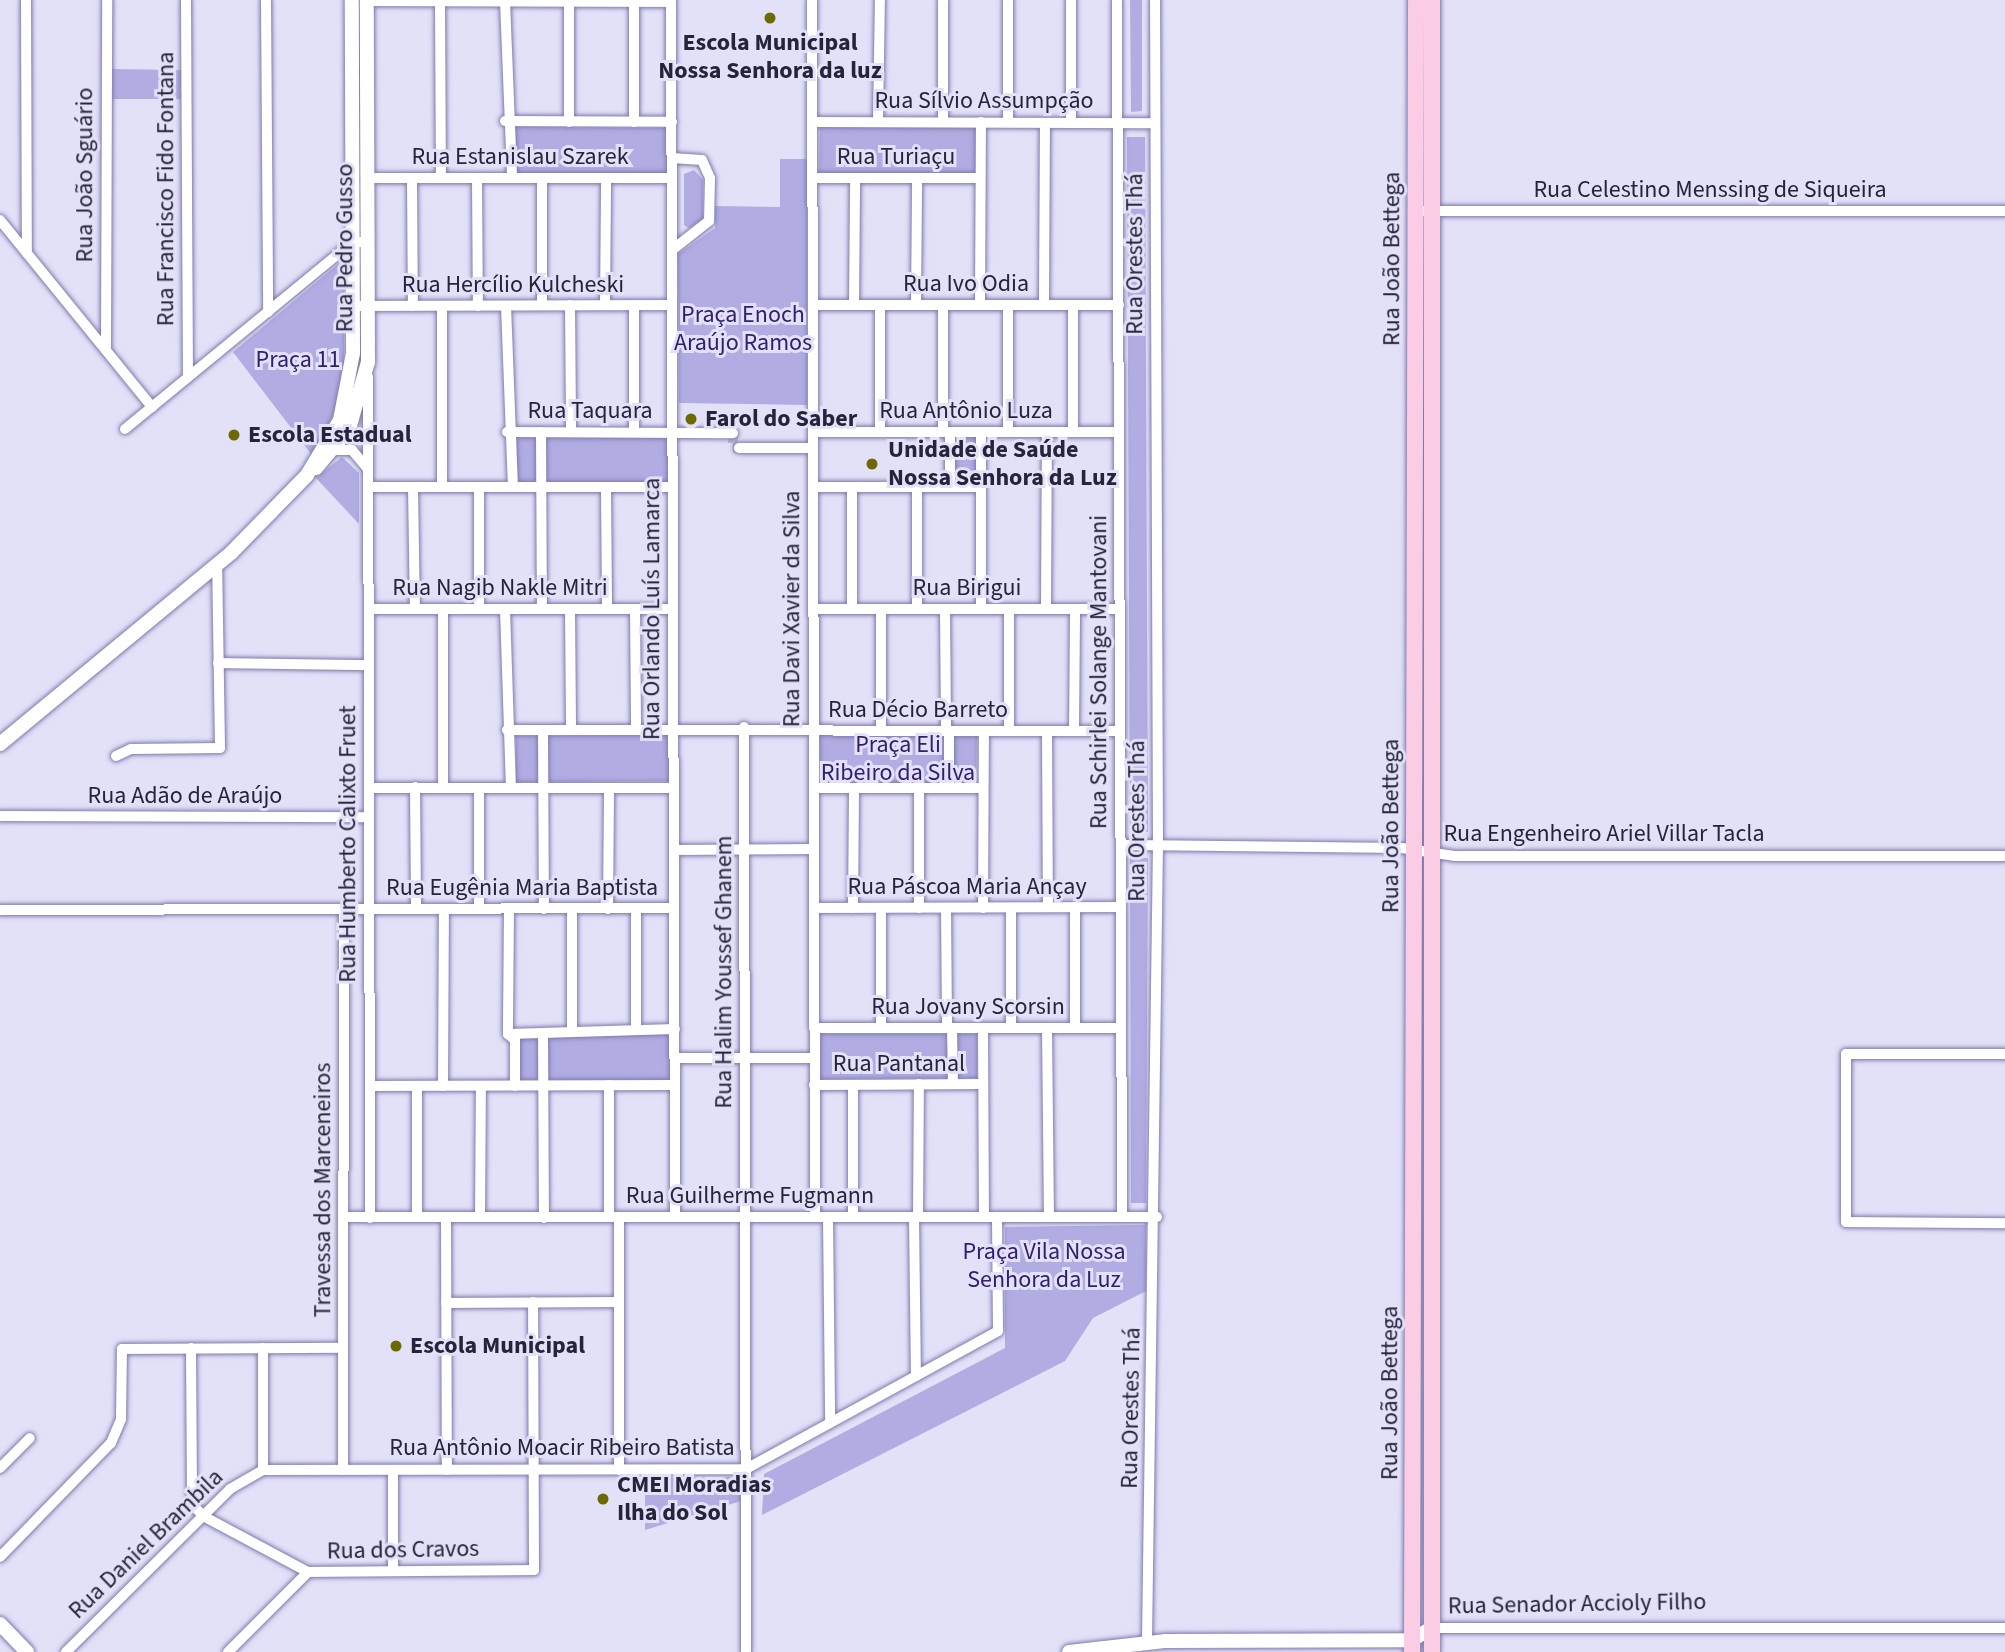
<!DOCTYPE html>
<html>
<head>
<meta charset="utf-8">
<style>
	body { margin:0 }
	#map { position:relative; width:2005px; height:1652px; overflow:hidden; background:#e2e1f8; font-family:"Source Sans 3",sans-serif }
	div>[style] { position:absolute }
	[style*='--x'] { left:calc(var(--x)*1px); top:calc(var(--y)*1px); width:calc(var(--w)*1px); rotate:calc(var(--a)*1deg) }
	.green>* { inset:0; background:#b1ade3 }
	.street-tunnel>* { height:10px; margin-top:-5px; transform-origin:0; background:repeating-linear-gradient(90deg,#bcbbd2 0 10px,transparent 0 15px) }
	.roads { filter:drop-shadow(0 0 2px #7e7aae) drop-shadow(0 0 2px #7e7aae) }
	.street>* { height:10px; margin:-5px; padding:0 5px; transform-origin:5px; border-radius:5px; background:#fff }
	.secondary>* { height:14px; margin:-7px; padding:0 7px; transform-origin:7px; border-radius:7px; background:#fff }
	.primary>* { height:16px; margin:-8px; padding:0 8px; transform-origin:8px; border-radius:8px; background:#facde4 }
	.dots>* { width:19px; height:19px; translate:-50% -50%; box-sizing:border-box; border:4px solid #e2e1f8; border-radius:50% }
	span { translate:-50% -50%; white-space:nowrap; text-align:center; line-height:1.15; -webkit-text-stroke:6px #e2e1f8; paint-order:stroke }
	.poi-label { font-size:24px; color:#26243a; font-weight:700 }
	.left { translate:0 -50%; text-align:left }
	.street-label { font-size:24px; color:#26243a }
	.park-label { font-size:24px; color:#32206f }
</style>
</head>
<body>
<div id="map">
	<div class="green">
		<i style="clip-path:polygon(1130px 0,1142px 0,1142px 111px,1131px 112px)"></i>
		<i style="clip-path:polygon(111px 69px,181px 70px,181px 99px,111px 99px)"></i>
		<i style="clip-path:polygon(820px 126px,976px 127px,976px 175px,819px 174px)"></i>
		<i style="clip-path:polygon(516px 127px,668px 128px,668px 173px,516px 173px)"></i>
		<i style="clip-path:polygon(1127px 137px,1145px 137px,1148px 832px,1130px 832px)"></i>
		<i style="clip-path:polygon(780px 159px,807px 159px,807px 405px,679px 403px,678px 254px,715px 228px,715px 206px,780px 207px)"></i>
		<i style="clip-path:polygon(694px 170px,703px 180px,703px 219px,689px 228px,684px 225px,684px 174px)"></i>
		<i style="clip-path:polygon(344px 259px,344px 362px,335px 412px,312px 455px,233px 352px)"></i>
		<i style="clip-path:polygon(668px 436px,668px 483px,517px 483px,517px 437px)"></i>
		<i style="clip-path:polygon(954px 436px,976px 436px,976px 483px,954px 483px)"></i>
		<i style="clip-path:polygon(342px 457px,359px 473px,359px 524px,316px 478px)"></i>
		<i style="clip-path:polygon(820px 733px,977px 734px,976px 784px,820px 784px)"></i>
		<i style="clip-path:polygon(669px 735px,669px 781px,516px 782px,516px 736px)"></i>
		<i style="clip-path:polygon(1130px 858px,1148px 858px,1146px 1203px,1131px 1203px)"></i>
		<i style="clip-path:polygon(670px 1033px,670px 1080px,519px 1080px,518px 1038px)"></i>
		<i style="clip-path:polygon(820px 1034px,977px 1034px,977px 1078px,820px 1079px)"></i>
		<i style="clip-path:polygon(1146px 1225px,1146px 1291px,1093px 1318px,1065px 1361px,762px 1515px,764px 1474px,1005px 1348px,1005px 1227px)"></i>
		<i style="clip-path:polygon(741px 1477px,741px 1501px,645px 1530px,645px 1478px)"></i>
	</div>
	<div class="street-tunnel">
		<i style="--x:733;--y:433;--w:15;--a:90"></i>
		<i style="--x:733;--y:448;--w:6;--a:0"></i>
	</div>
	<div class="roads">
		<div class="street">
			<i style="--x:26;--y:0;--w:253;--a:89.8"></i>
			<i style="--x:186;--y:0;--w:377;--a:89.7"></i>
			<i style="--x:266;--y:0;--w:312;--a:89.6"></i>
			<i style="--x:671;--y:0;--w:1217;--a:89.81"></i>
			<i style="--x:812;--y:0;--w:1217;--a:89.86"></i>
			<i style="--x:1008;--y:0;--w:122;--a:90"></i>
			<i style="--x:1117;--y:0;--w:1217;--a:89.76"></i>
			<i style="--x:367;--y:1;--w:304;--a:0.2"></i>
			<i style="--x:440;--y:1;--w:177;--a:89.7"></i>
			<i style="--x:505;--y:1;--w:177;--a:87.7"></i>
			<i style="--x:634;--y:1;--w:121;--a:90"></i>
			<i style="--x:505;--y:121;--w:167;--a:0.3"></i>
			<i style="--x:569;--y:122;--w:121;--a:-90"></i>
			<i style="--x:812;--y:122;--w:343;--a:0.2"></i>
			<i style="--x:878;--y:122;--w:122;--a:-89.1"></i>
			<i style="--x:943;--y:122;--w:122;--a:-90"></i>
			<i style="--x:1071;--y:123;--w:123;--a:-90"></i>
			<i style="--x:672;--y:158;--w:30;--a:4"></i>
			<i style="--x:702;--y:160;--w:20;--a:66"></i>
			<i style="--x:710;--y:178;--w:43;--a:91.3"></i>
			<i style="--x:709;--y:221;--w:47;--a:141.9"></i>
			<i style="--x:367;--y:178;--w:305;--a:0"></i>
			<i style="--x:412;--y:178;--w:128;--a:89.6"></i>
			<i style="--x:477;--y:178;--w:128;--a:89.6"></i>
			<i style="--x:542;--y:178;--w:127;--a:90"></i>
			<i style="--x:812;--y:178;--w:168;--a:0"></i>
			<i style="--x:1415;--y:211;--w:590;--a:0"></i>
			<i style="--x:0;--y:220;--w:241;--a:50.9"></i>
			<i style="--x:570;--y:305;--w:127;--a:89.5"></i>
			<i style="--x:605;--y:305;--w:127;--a:-89.5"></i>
			<i style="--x:813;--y:305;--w:306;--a:0"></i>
			<i style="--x:854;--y:305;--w:127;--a:-89.5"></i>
			<i style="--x:880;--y:305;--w:127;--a:90"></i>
			<i style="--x:916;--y:305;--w:127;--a:-89.5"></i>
			<i style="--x:980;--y:305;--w:183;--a:-89.7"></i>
			<i style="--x:1044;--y:305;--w:182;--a:-89.7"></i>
			<i style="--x:353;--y:306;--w:319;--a:-0.2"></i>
			<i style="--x:442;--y:306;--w:181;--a:90"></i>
			<i style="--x:506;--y:306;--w:181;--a:87.8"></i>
			<i style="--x:106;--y:350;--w:350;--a:-89.8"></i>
			<i style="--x:368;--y:377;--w:841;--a:89.86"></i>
			<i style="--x:125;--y:429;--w:295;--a:-39.4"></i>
			<i style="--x:353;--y:242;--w:15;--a:0"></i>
			<i style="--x:507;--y:432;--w:226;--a:0.3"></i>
			<i style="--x:541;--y:432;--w:177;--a:89.7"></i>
			<i style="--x:634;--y:432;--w:127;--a:-90"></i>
			<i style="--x:813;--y:432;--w:306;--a:0"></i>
			<i style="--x:943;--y:432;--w:127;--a:-90"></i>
			<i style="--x:950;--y:432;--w:55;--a:90"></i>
			<i style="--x:1008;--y:432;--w:127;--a:-90"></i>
			<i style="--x:1073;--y:432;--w:127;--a:-90"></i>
			<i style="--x:739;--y:448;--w:74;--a:0"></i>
			<i style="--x:336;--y:450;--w:16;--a:0"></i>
			<i style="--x:352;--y:450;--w:25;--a:50"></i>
			<i style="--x:368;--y:487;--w:305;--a:0"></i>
			<i style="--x:413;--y:487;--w:122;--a:89.1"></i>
			<i style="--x:606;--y:487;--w:122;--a:89.5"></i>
			<i style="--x:813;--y:487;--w:168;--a:0"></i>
			<i style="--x:369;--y:609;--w:304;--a:0"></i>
			<i style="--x:443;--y:609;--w:179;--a:90"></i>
			<i style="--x:479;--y:609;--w:122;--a:-90"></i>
			<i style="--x:505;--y:609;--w:179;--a:88.1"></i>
			<i style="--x:570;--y:609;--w:121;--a:89.5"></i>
			<i style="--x:635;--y:609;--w:120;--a:89.5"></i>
			<i style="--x:813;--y:609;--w:307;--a:0"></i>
			<i style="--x:852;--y:609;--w:122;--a:-90"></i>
			<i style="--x:917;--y:609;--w:122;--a:-90"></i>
			<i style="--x:945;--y:609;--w:122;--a:89.5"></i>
			<i style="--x:981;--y:609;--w:177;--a:-90"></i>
			<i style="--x:1009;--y:609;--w:122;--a:90"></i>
			<i style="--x:1046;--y:609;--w:177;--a:-89.7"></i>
			<i style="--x:218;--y:663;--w:151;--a:0.8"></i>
			<i style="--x:744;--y:727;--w:925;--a:89.88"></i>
			<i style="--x:507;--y:730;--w:613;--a:0.09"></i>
			<i style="--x:543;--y:730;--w:179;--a:89.7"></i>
			<i style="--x:881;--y:730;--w:121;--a:-90"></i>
			<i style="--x:1047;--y:731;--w:176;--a:89.7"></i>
			<i style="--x:1074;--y:731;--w:122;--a:-89.5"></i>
			<i style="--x:116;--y:756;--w:17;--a:-25"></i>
			<i style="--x:131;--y:749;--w:89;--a:-0.6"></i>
			<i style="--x:220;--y:748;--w:182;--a:-90.9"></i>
			<i style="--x:415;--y:787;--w:122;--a:89.5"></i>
			<i style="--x:369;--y:788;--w:305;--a:0"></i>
			<i style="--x:814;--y:788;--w:168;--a:0"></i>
			<i style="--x:949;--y:788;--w:57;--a:-90"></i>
			<i style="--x:0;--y:816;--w:369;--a:0.2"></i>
			<i style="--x:1121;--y:845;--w:281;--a:0.6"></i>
			<i style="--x:1402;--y:848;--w:54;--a:8.6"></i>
			<i style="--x:1455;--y:856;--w:550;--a:0"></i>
			<i style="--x:674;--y:850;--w:140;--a:-0.4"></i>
			<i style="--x:814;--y:908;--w:307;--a:-0.2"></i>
			<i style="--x:853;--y:908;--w:120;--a:-89.5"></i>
			<i style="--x:881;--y:908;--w:120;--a:90"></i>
			<i style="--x:919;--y:908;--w:120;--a:-90"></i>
			<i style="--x:946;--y:908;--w:120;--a:89.5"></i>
			<i style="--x:983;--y:908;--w:177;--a:-89.7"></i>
			<i style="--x:479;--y:909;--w:121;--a:-90"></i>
			<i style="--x:509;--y:909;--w:125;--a:90.5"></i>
			<i style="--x:508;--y:1034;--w:9;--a:41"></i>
			<i style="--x:515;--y:1040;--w:46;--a:90"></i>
			<i style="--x:572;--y:909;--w:120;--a:90"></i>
			<i style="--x:608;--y:909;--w:121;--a:-89.5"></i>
			<i style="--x:636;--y:909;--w:120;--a:90"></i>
			<i style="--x:0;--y:910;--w:674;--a:-0.17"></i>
			<i style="--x:814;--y:1028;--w:307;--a:0"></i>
			<i style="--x:952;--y:1028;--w:56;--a:89"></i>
			<i style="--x:983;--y:1028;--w:189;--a:89.7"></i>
			<i style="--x:1011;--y:1028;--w:120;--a:-90"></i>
			<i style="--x:1047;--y:1028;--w:189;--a:89.4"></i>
			<i style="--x:1075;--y:1028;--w:121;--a:-90"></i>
			<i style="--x:543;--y:1033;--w:185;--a:89.7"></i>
			<i style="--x:508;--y:1034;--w:167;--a:-1.7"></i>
			<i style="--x:2005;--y:1054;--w:159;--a:180"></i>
			<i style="--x:1846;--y:1054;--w:168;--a:90"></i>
			<i style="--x:1846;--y:1222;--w:159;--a:0.4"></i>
			<i style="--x:675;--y:1058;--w:139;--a:0"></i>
			<i style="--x:814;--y:1085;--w:169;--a:-0.3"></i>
			<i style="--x:370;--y:1086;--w:305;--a:-0.2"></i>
			<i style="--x:443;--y:1086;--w:177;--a:-89.7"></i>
			<i style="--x:344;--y:1217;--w:813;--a:0"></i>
			<i style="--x:417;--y:1217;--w:131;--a:-90"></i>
			<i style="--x:480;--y:1217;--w:131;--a:-89.6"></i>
			<i style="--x:609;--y:1217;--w:132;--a:-90"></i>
			<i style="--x:619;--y:1217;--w:253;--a:90"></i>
			<i style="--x:828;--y:1217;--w:206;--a:89.4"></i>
			<i style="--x:853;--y:1217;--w:132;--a:-90"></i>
			<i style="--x:914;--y:1217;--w:159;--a:89.3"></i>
			<i style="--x:918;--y:1217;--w:133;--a:-89.6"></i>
			<i style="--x:446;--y:1218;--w:252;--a:89.8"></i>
			<i style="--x:446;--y:1303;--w:173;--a:-0.3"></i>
			<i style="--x:191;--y:1348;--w:156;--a:89.6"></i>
			<i style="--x:192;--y:1504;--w:16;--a:47"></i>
			<i style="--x:203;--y:1516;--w:119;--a:28.1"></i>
			<i style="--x:308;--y:1572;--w:226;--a:-0.5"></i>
			<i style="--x:534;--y:1570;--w:268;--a:-90.2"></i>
			<i style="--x:263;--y:1348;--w:122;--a:90"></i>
			<i style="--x:0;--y:1468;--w:42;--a:-45"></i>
			<i style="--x:343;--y:1470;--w:561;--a:-89.9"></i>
			<i style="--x:0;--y:1557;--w:159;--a:-45.8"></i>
			<i style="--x:111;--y:1443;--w:26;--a:-67"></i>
			<i style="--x:121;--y:1419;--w:70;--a:-89.2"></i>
			<i style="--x:122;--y:1349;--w:221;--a:-0.3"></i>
			<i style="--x:393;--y:1571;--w:101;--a:-90"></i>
			<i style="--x:1431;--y:1628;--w:574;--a:0"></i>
			<i style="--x:1147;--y:1641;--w:795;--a:-89.21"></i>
			<i style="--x:1158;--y:846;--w:846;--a:-90.2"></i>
			<i style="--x:66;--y:1652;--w:231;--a:-44.8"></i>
			<i style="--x:230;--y:1489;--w:38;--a:-30"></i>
			<i style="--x:263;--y:1470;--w:483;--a:-0.1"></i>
			<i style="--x:746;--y:1469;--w:287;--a:-28.7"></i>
			<i style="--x:998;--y:1331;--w:114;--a:-90.5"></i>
			<i style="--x:228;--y:1652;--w:113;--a:-45"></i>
		</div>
		<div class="secondary">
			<i style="--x:316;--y:468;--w:51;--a:-49.8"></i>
			<i style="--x:349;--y:429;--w:70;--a:-74.2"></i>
			<i style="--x:368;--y:362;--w:362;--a:-90.2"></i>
			<i style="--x:0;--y:744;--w:300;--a:-39.6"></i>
			<i style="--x:231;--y:553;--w:109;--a:-45.7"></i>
			<i style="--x:307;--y:475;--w:64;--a:-59"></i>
			<i style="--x:340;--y:420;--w:68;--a:-79"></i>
			<i style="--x:353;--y:353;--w:353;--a:-90.2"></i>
			<i style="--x:0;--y:1624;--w:39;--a:46"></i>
			<i style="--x:1069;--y:1652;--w:98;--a:-6.5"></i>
			<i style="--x:1166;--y:1641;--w:246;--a:-0.2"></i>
			<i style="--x:1412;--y:1640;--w:22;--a:-32"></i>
		</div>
		<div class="primary">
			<i style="--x:1412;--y:1652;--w:1652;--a:-89.86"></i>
			<i style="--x:1432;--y:1652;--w:1652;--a:-90"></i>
		</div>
	</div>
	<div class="dots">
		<i style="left:770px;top:18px;background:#6c6902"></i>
		<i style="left:691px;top:419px;background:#6c6902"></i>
		<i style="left:234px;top:435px;background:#6c6902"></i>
		<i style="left:872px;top:464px;background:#6c6902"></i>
		<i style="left:396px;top:1346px;background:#6c6902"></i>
		<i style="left:603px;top:1499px;background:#6c6902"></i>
	</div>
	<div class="poi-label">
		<span style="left:770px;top:57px">Escola Municipal<br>Nossa Senhora da luz</span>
		<span class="left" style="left:705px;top:419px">Farol do Saber</span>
		<span class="left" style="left:248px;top:435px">Escola Estadual</span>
		<span class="left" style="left:888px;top:464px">Unidade de Saúde<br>Nossa Senhora da Luz</span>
		<span class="left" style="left:410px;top:1346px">Escola Municipal</span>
		<span class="left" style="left:617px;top:1499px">CMEI Moradias<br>Ilha do Sol</span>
	</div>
	<div class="street-label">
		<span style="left:984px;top:101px">Rua Sílvio Assumpção</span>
		<span style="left:520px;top:157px">Rua Estanislau Szarek</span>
		<span style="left:896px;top:157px">Rua Turiaçu</span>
		<span style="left:85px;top:175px;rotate:-90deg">Rua João Sguário</span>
		<span style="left:166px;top:189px;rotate:-90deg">Rua Francisco Fido Fontana</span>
		<span style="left:1710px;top:190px">Rua Celestino Menssing de Siqueira</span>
		<span style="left:345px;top:248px;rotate:-90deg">Rua Pedro Gusso</span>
		<span style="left:1135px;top:254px;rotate:-90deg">Rua Orestes Thá</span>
		<span style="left:1392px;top:259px;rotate:-90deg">Rua João Bettega</span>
		<span style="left:966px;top:284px">Rua Ivo Odia</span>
		<span style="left:513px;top:285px">Rua Hercílio Kulcheski</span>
		<span style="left:590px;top:411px">Rua Taquara</span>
		<span style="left:966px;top:411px">Rua Antônio Luza</span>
		<span style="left:500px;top:588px">Rua Nagib Nakle Mitri</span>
		<span style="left:967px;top:588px">Rua Birigui</span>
		<span style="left:652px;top:609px;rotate:-90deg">Rua Orlando Luís Lamarca</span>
		<span style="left:792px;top:609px;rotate:-90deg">Rua Davi Xavier da Silva</span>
		<span style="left:1099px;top:672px;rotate:-90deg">Rua Schirlei Solange Mantovani</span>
		<span style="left:918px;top:710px">Rua Décio Barreto</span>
		<span style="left:185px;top:796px">Rua Adão de Araújo</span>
		<span style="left:1137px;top:821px;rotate:-90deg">Rua Orestes Thá</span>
		<span style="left:1391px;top:826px;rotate:-90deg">Rua João Bettega</span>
		<span style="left:1604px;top:834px">Rua Engenheiro Ariel Villar Tacla</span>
		<span style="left:348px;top:844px;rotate:-90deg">Rua Humberto Calixto Fruet</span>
		<span style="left:967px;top:887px">Rua Páscoa Maria Ançay</span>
		<span style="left:522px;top:888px">Rua Eugênia Maria Baptista</span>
		<span style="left:724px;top:972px;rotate:-90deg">Rua Halim Youssef Ghanem</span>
		<span style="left:968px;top:1007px">Rua Jovany Scorsin</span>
		<span style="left:899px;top:1064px">Rua Pantanal</span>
		<span style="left:323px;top:1190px;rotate:-90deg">Travessa dos Marceneiros</span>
		<span style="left:750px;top:1196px">Rua Guilherme Fugmann</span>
		<span style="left:1390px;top:1393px;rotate:-90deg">Rua João Bettega</span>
		<span style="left:1131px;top:1408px;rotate:-89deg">Rua Orestes Thá</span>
		<span style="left:562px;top:1448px">Rua Antônio Moacir Ribeiro Batista</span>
		<span style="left:146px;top:1544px;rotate:-44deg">Rua Daniel Brambila</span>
		<span style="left:403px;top:1550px;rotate:-1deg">Rua dos Cravos</span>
		<span style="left:1577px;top:1604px;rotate:-1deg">Rua Senador Accioly Filho</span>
	</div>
	<div class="park-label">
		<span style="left:743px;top:329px">Praça Enoch<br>Araújo Ramos</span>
		<span style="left:298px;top:360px">Praça 11</span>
		<span style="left:898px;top:759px">Praça Eli<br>Ribeiro da Silva</span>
		<span style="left:1044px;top:1266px">Praça Vila Nossa<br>Senhora da Luz</span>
	</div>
</div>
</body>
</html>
